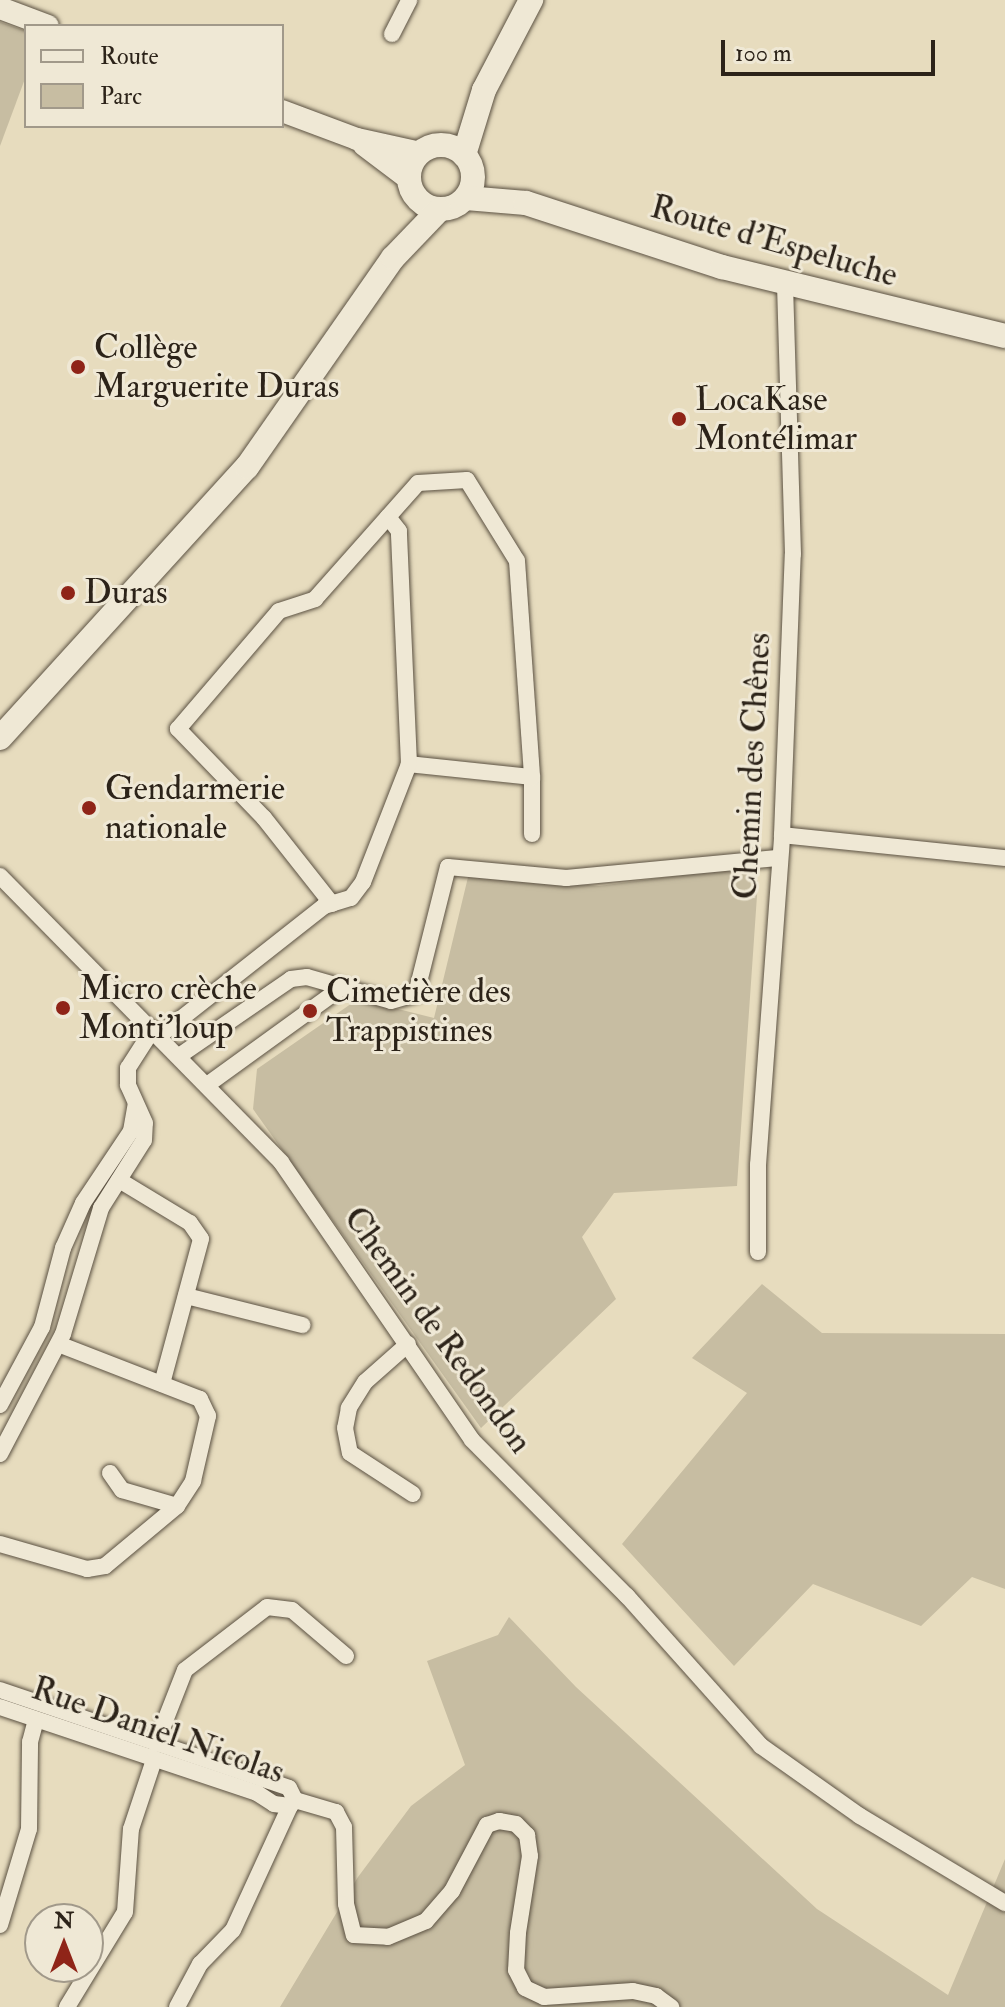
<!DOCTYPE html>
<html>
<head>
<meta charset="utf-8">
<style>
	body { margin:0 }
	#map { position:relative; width:1005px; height:2007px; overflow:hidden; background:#e7dcbe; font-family:"IM FELL Double Pica",serif }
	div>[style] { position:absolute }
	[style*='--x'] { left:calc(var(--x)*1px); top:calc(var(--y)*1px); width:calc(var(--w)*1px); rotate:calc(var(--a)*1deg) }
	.green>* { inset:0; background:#c7bda2 }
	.roads { filter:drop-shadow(0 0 2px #5b5142) drop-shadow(0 0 2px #5b5142) }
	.minor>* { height:16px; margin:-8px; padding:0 8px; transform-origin:8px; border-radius:8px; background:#efe8d5 }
	.tertiary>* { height:22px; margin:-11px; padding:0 11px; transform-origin:11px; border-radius:11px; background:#efe8d5 }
	.secondary>* { height:24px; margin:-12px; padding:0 12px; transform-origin:12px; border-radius:12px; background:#efe8d5 }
	.secondary>.ring { margin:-12px; padding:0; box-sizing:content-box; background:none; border:24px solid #efe8d5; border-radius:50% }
	.dots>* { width:22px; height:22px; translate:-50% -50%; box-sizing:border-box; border:4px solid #efe8d5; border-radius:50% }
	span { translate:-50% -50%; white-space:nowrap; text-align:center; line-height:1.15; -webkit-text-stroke:6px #efe8d5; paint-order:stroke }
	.street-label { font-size:34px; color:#2c2319 }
	.poi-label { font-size:34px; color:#2c2319 }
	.left { translate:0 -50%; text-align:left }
	.legend { position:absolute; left:24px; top:24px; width:260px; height:104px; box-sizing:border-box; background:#efe8d5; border:2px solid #a1998a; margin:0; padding:10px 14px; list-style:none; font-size:24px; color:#2c2319 }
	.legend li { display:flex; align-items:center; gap:16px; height:40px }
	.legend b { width:40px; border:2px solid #a1998a }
	.north { position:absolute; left:24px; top:1903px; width:80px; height:80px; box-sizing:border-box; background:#efe8d5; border:2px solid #a1998a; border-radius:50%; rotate:0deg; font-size:22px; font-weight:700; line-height:32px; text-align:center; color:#2c2319 }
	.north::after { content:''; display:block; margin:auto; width:28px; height:36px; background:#8f2418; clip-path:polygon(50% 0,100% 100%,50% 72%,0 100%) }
	.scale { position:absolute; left:721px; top:40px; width:214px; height:36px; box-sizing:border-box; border:4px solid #2c2319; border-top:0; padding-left:10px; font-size:24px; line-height:28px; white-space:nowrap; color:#2c2319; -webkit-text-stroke:6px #efe8d5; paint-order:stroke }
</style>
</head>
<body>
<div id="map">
	<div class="green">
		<i style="clip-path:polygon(0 22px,26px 31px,26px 76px,0 146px)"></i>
		<i style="clip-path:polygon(743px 867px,758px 881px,737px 1186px,614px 1193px,582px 1237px,616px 1299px,481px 1428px,253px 1109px,257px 1069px,358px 999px,434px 1018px,469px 873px,599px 886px)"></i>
		<i style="clip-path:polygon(762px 1284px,822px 1333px,1005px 1334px,1005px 1589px,972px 1577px,921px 1626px,813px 1584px,734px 1666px,622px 1544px,747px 1393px,692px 1358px)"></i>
		<i style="clip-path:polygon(509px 1617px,576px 1687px,817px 1909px,948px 1995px,1005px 1859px,1005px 2007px,280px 2007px,358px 1877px,411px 1806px,465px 1765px,427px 1661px,498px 1635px)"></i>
	</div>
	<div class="roads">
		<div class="minor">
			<i style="--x:392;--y:34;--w:38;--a:-63"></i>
			<i style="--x:532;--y:777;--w:57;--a:90"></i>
			<i style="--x:782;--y:835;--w:224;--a:5.9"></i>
			<i style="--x:0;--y:876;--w:401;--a:45.5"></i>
			<i style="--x:281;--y:1162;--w:337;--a:55.5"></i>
			<i style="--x:472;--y:1440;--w:220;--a:45.2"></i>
			<i style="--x:627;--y:1596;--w:201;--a:48.2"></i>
			<i style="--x:761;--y:1746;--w:121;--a:35.3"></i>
			<i style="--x:860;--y:1816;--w:169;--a:31"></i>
			<i style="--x:332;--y:904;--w:110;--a:-128.3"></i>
			<i style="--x:264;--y:818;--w:124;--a:-134"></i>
			<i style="--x:178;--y:729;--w:155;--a:-49.4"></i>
			<i style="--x:279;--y:611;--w:38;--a:-18"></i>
			<i style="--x:315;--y:599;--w:155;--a:-48.4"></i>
			<i style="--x:418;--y:483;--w:49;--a:-3.5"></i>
			<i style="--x:467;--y:480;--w:95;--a:58.3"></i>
			<i style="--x:517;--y:561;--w:217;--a:86"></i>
			<i style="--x:532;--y:777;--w:124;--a:-174"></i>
			<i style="--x:159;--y:1036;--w:210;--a:-38.2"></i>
			<i style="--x:324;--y:906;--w:28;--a:-17"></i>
			<i style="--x:351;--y:898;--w:20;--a:-53"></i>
			<i style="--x:363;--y:882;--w:127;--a:-68.7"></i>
			<i style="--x:409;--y:764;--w:233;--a:-92.5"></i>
			<i style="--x:399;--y:531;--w:18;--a:-128"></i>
			<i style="--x:179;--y:1056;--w:136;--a:-34.5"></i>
			<i style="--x:291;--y:979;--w:16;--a:-7"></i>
			<i style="--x:307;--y:977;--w:87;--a:15.9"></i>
			<i style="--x:391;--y:1001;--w:26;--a:-16"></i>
			<i style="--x:416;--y:994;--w:131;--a:-75.9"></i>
			<i style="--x:448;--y:867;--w:119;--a:5.3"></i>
			<i style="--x:566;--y:878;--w:212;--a:-5.4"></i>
			<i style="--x:207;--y:1085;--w:165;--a:-35.9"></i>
			<i style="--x:119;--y:1180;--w:83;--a:31.2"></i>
			<i style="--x:190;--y:1223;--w:19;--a:55"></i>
			<i style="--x:201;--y:1239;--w:150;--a:105.1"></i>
			<i style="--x:758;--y:1252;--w:87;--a:-90"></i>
			<i style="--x:758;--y:1165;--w:331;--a:-85.8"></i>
			<i style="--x:782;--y:835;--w:281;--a:-87.8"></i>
			<i style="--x:793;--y:554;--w:271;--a:-91.7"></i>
			<i style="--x:186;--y:1296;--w:120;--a:14"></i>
			<i style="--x:408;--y:1344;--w:57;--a:138.5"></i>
			<i style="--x:365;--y:1382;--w:31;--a:122"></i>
			<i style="--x:349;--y:1408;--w:20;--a:101"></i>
			<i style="--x:345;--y:1428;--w:25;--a:79"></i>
			<i style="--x:350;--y:1453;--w:75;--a:33.1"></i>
			<i style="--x:0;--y:1405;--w:89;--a:-61.7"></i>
			<i style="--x:42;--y:1327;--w:82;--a:-75.1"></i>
			<i style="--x:63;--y:1248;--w:49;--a:-66"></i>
			<i style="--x:83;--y:1203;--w:87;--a:-56.3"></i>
			<i style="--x:131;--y:1131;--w:27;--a:-80"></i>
			<i style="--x:0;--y:1454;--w:136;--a:-62.3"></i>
			<i style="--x:63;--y:1334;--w:132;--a:-73.2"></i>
			<i style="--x:101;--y:1208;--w:80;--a:-57.7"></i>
			<i style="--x:144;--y:1140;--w:17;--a:-87"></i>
			<i style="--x:145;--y:1123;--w:42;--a:-114.1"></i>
			<i style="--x:128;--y:1085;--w:17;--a:-90"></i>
			<i style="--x:128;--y:1068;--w:46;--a:-57.3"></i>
			<i style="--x:110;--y:1473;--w:21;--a:55"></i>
			<i style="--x:122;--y:1490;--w:57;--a:16.2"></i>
			<i style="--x:0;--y:1544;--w:91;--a:16"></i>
			<i style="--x:87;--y:1569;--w:18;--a:-9"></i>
			<i style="--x:105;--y:1566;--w:94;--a:-39.8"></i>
			<i style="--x:177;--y:1506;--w:30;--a:-57"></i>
			<i style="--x:193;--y:1481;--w:67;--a:-77"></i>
			<i style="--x:208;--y:1416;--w:19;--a:-115"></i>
			<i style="--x:200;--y:1399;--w:152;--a:-158.8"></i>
			<i style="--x:0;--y:1690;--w:305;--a:18.7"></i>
			<i style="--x:289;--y:1788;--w:13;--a:63"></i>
			<i style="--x:0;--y:1707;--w:271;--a:18.5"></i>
			<i style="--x:257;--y:1793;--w:20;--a:33"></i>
			<i style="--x:274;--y:1804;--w:16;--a:7"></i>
			<i style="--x:290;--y:1806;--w:8;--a:-50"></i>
			<i style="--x:156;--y:1744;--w:79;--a:-68.6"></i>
			<i style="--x:185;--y:1670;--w:103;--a:-37.5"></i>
			<i style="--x:267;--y:1607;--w:25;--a:7"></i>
			<i style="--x:292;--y:1610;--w:71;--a:40.4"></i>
			<i style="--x:295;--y:1800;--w:43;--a:16.3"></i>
			<i style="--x:336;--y:1812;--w:17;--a:62"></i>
			<i style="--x:344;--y:1827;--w:77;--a:88.5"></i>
			<i style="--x:346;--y:1904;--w:32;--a:76"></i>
			<i style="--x:354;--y:1935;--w:34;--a:3"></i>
			<i style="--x:388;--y:1937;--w:41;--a:-22.8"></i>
			<i style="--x:426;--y:1921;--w:40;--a:-49"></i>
			<i style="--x:452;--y:1891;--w:75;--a:-62.1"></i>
			<i style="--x:487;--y:1825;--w:13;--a:-18"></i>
			<i style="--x:499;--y:1821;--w:17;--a:10"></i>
			<i style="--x:516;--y:1824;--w:16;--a:45"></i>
			<i style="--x:527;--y:1835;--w:21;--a:82"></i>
			<i style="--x:530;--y:1856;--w:78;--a:98.9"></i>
			<i style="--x:518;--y:1933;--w:37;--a:93"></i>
			<i style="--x:516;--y:1970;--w:20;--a:63"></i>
			<i style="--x:525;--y:1988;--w:21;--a:25"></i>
			<i style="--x:544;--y:1997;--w:89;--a:-3.9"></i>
			<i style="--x:633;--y:1991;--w:24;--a:12"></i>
			<i style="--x:656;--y:1996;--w:19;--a:36"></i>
			<i style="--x:0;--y:1925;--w:100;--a:-73.2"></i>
			<i style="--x:29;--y:1829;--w:87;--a:-89.3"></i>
			<i style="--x:30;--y:1742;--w:23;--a:-75"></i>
			<i style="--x:67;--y:2007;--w:111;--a:-58.6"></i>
			<i style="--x:125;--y:1912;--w:83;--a:-85.9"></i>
			<i style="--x:131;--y:1829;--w:73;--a:-71.6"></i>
			<i style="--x:177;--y:2007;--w:49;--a:-61.9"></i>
			<i style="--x:200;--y:1964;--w:47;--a:-45.9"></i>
			<i style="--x:233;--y:1930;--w:136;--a:-65.3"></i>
		</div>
		<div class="tertiary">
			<i style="--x:0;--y:8;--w:51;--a:20.6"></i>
			<i style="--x:282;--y:111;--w:80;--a:20.5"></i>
			<i style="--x:357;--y:139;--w:65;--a:12.5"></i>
			<i style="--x:364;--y:145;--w:56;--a:37.1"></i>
		</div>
		<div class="secondary">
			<i class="ring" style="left:409px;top:145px;width:40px;height:40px"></i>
			<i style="--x:464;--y:155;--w:68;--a:-72.9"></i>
			<i style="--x:484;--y:90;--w:102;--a:-62.4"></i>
			<i style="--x:466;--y:198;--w:60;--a:4.8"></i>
			<i style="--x:526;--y:203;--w:206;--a:18.1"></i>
			<i style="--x:722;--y:267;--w:291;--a:13.7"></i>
			<i style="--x:0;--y:738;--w:367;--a:-47.7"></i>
			<i style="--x:247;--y:467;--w:255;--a:-55.1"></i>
			<i style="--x:393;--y:258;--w:66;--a:-46.2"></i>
		</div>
	</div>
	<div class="dots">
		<i style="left:78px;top:367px;background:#8f2418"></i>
		<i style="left:679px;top:419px;background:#8f2418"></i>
		<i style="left:68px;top:593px;background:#8f2418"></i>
		<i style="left:89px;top:808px;background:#8f2418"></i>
		<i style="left:63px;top:1008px;background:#8f2418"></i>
		<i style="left:310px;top:1011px;background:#8f2418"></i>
	</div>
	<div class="street-label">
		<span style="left:774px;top:241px;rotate:16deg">Route d'Espeluche</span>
		<span style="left:752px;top:766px;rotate:-87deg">Chemin des Chênes</span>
		<span style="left:438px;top:1330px;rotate:54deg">Chemin de Redondon</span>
		<span style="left:158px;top:1730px;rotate:19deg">Rue Daniel Nicolas</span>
	</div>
	<div class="poi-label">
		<span class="left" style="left:94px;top:367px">Collège<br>Marguerite Duras</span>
		<span class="left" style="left:695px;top:419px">LocaKase<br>Montélimar</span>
		<span class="left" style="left:84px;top:593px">Duras</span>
		<span class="left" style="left:105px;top:808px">Gendarmerie<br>nationale</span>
		<span class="left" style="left:79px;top:1008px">Micro crèche<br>Monti'loup</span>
		<span class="left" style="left:326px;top:1011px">Cimetière des<br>Trappistines</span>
	</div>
	<ul class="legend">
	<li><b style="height:10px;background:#efe8d5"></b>Route</li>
	<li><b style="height:22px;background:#c7bda2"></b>Parc</li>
	</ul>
	<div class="north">N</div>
	<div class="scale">100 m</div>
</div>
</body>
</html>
